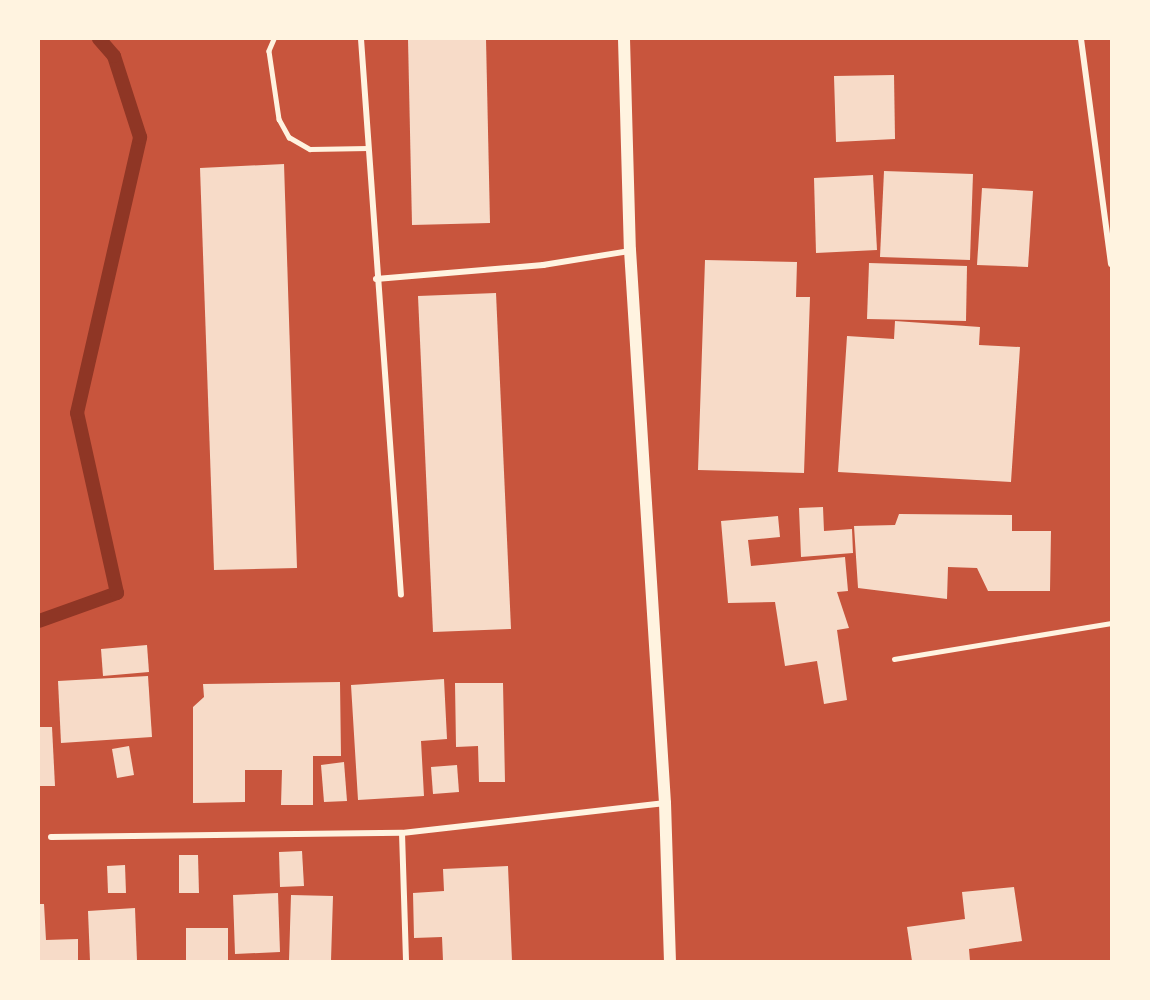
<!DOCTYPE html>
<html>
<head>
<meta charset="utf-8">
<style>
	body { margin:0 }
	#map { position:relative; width:1150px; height:1000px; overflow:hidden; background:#c8553d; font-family:Poppins,sans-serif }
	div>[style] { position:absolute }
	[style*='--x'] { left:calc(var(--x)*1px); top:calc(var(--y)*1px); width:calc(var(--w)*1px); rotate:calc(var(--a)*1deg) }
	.stream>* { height:14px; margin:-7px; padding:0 7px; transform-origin:7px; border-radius:7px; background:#8f3625 }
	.building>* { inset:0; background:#f7dbc8 }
	.service>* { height:4.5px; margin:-2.25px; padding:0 2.25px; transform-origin:2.25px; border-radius:2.25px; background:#fff3e0 }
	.minor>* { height:6px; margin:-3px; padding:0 3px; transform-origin:3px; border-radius:3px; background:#fff3e0 }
	.secondary>* { height:12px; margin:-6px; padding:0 6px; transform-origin:6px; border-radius:6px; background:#fff3e0 }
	span { translate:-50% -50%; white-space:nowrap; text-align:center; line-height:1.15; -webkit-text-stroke:4.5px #fff3e0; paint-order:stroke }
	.frame { position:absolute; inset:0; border:40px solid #fff3e0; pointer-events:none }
</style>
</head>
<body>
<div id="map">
	<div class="stream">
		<i style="--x:39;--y:621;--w:83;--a:-19.7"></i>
		<i style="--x:117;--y:593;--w:184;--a:-102.5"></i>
		<i style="--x:77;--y:413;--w:283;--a:-77.1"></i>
		<i style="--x:140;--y:137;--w:85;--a:-107.8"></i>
		<i style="--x:114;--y:56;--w:23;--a:-131"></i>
	</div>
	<div class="building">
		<i style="clip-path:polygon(408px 39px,486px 39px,490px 223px,412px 225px)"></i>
		<i style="clip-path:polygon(894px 75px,895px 139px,836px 142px,834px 76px)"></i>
		<i style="clip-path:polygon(284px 164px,297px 568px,214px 570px,200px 168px)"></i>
		<i style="clip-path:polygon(884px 171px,973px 174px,970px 260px,880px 257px)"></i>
		<i style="clip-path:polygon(873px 175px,877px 250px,816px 253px,814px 178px)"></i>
		<i style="clip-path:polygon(982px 188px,1033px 191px,1028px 267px,977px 265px)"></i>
		<i style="clip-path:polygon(705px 260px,797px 262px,796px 297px,810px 297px,804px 473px,698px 470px)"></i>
		<i style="clip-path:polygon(869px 263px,967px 266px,966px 321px,867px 319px)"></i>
		<i style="clip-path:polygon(496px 293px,511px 629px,433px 632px,418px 296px)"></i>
		<i style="clip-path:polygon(895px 321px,980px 327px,979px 345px,1020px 347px,1011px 482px,838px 472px,847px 336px,894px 339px)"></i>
		<i style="clip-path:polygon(823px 507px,824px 531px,852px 529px,853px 553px,801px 557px,799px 508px)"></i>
		<i style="clip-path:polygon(899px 514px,1012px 515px,1012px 531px,1051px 531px,1050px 591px,988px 591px,977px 568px,948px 567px,947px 599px,858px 588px,854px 526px,895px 525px)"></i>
		<i style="clip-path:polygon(778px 516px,780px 537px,748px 540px,751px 566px,845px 557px,848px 591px,837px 592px,849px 628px,837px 630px,847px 700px,824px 704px,817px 661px,785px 666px,775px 602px,728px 603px,721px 521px)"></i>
		<i style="clip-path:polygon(147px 645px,149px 672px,103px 676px,101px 649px)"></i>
		<i style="clip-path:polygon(148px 676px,152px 737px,61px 743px,58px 681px)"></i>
		<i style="clip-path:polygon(444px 679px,447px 739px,421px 741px,424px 796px,358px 800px,351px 685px)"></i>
		<i style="clip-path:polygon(340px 682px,341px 756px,313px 756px,313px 805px,281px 805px,282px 770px,245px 770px,245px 802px,193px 803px,193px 707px,204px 697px,203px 684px)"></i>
		<i style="clip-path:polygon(455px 683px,503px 683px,505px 782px,479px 782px,478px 746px,456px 747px)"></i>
		<i style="clip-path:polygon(39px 727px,52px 727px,55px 786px,39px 786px)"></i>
		<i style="clip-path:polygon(129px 746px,134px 775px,117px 778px,112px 749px)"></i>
		<i style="clip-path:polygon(344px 762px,347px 801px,324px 802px,321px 765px)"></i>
		<i style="clip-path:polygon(457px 765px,459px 792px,433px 794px,431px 767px)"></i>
		<i style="clip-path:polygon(302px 851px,304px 886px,280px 887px,279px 852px)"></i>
		<i style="clip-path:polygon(179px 855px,198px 855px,199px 893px,179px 893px)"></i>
		<i style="clip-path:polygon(125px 865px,126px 893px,108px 893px,107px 866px)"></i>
		<i style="clip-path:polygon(508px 866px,512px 961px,443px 961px,442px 937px,414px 938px,413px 893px,444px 891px,443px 869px)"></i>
		<i style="clip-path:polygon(1014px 887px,1022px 941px,969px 949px,970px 961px,912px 961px,907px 927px,965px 919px,962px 892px)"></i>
		<i style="clip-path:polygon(278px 893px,280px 952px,235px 954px,233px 895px)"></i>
		<i style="clip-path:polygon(291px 895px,333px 896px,331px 961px,289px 961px)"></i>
		<i style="clip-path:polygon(39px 904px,44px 904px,46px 940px,78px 939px,78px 961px,39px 961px)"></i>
		<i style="clip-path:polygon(135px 908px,137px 961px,90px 961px,88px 911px)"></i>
		<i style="clip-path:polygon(186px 928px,228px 928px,228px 961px,186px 961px)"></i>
	</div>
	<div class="service">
		<i style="--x:274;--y:39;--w:13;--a:113"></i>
		<i style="--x:269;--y:51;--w:69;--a:81.6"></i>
		<i style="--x:279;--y:119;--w:21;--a:61"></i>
		<i style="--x:289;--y:137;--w:24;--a:30"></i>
		<i style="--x:310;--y:149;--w:58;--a:-1"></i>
		<i style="--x:894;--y:659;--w:220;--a:-9.4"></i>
	</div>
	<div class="minor">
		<i style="--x:361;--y:39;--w:557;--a:85.89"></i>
		<i style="--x:1081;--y:39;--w:227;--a:82.4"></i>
		<i style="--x:376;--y:279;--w:168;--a:-4.8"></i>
		<i style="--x:543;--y:265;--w:87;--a:-9.2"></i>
		<i style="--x:402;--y:833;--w:128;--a:88.2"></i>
		<i style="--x:51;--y:837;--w:351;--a:-0.7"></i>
		<i style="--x:402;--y:833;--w:265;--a:-6.5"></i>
	</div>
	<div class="secondary">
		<i style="--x:624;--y:39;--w:211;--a:88.4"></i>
		<i style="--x:630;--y:250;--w:554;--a:86.38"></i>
		<i style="--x:665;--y:803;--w:158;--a:88.2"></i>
	</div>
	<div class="frame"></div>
</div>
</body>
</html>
